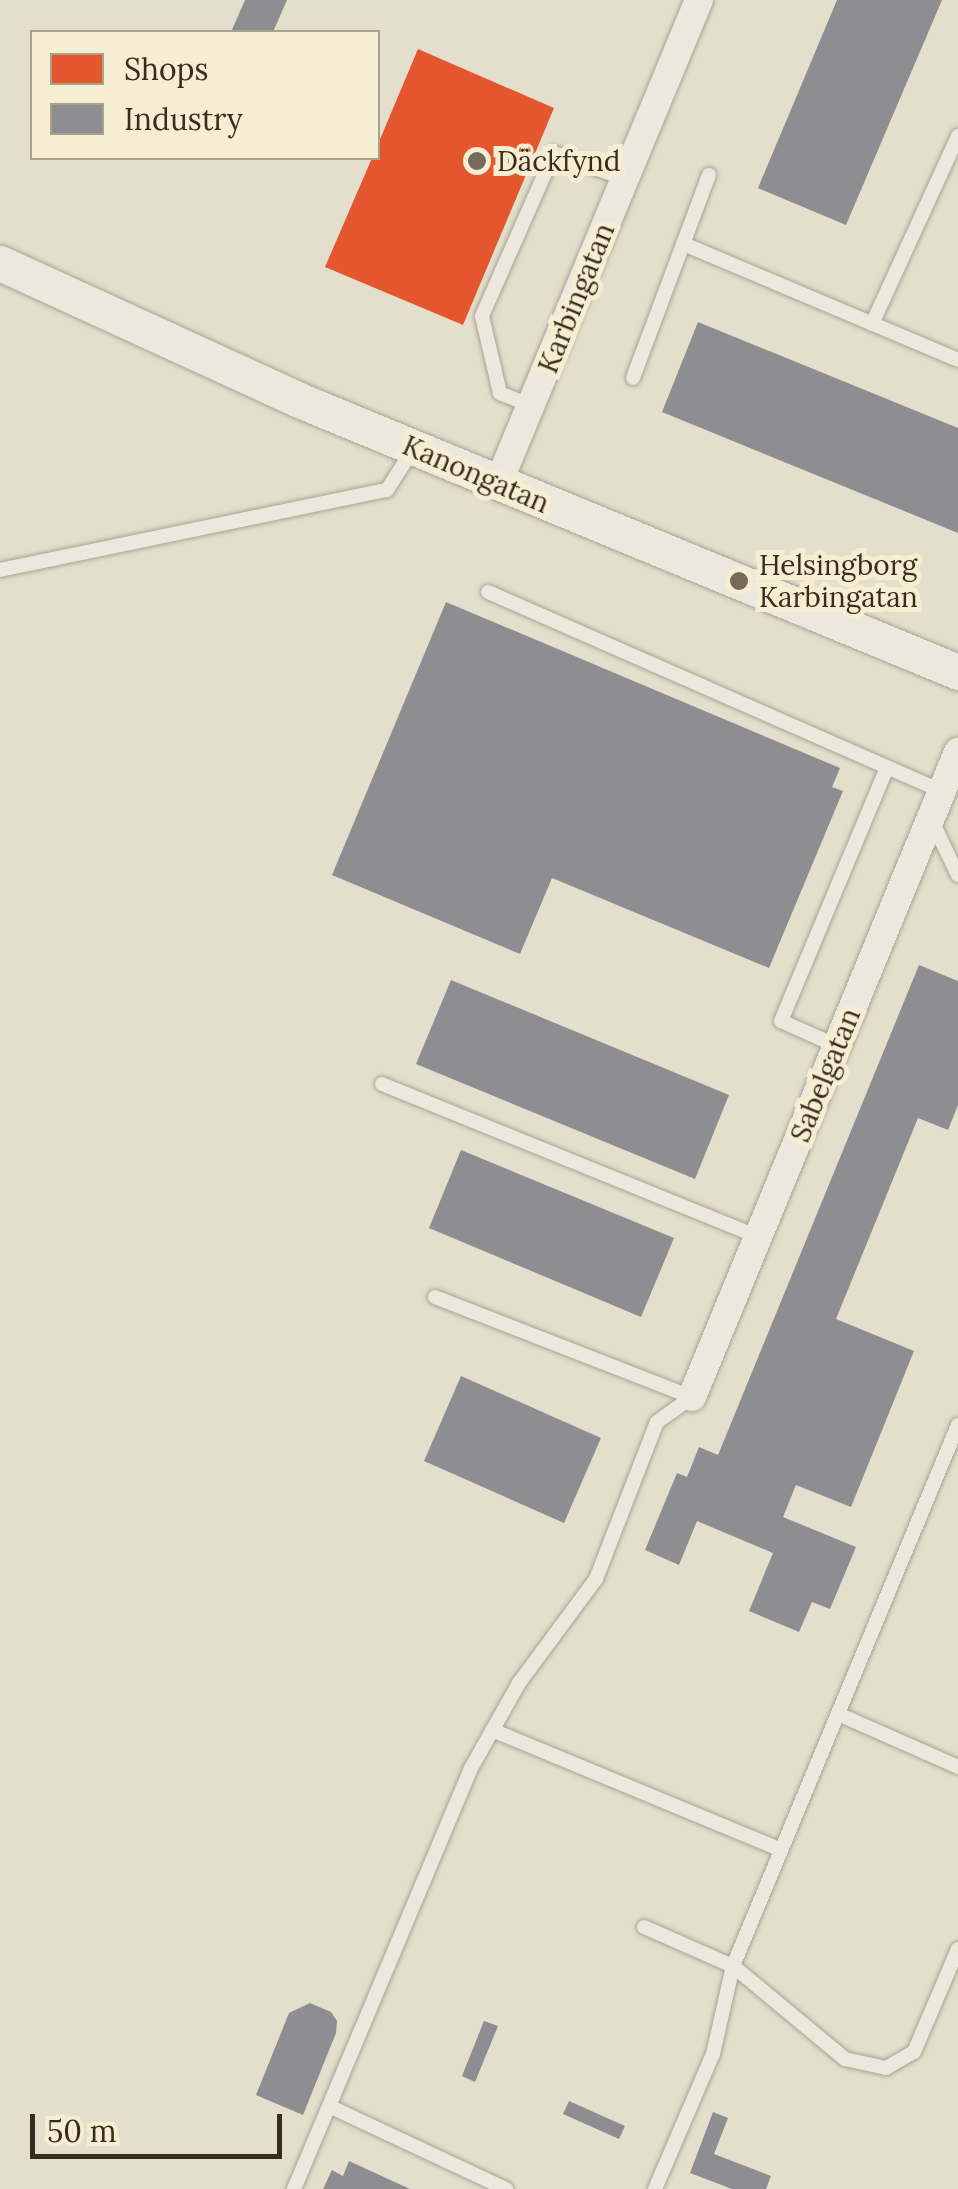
<!DOCTYPE html>
<html>
<head>
<meta charset="utf-8">
<style>
	body { margin:0 }
	#map { position:relative; width:958px; height:2189px; overflow:hidden; background:#e4dfcc; font-family:Lora,serif }
	div>[style] { position:absolute }
	[style*='--x'] { left:calc(var(--x)*1px); top:calc(var(--y)*1px); width:calc(var(--w)*1px); rotate:calc(var(--a)*1deg) }
	.shops>* { inset:0; background:#e4572e }
	.industry>* { inset:0; background:#8d8d92 }
	.roads { filter:drop-shadow(0 0 2px #a9a396) drop-shadow(0 0 2px #a9a396) }
	.service>* { height:14px; margin:-7px; padding:0 7px; transform-origin:7px; border-radius:7px; background:#ece8dd }
	.minor>* { height:28px; margin:-14px; padding:0 14px; transform-origin:14px; border-radius:14px; background:#ece8dd }
	.tertiary>* { height:35px; margin:-17.5px; padding:0 17.5px; transform-origin:17.5px; border-radius:17.5px; background:#ece8dd }
	.dots>* { width:28px; height:28px; translate:-50% -50%; box-sizing:border-box; border:5px solid #f5eed2; border-radius:50% }
	span { translate:-50% -50%; white-space:nowrap; text-align:center; line-height:1.15; -webkit-text-stroke:10px #f5eed2; paint-order:stroke }
	.poi-label { font-size:28px; color:#372d1e }
	.left { translate:0 -50%; text-align:left }
	.street-label { font-size:28px; color:#372d1e }
	.legend { position:absolute; left:30px; top:30px; width:350px; height:130px; box-sizing:border-box; background:#f5eed2; border:2px solid #a9a18a; margin:0; padding:12px 18px; list-style:none; font-size:30px; color:#372d1e }
	.legend li { display:flex; align-items:center; gap:20px; height:50px }
	.legend b { width:50px; border:2px solid #a9a18a }
	.scale { position:absolute; left:30px; top:2114px; width:252px; height:45px; box-sizing:border-box; border:5px solid #372d1e; border-top:0; padding-left:12px; font-size:30px; line-height:35px; white-space:nowrap; color:#372d1e; -webkit-text-stroke:8px #f5eed2; paint-order:stroke }
</style>
</head>
<body>
<div id="map">
	<div class="shops">
		<i style="clip-path:polygon(418px 49px,554px 108px,463px 325px,325px 267px,372px 158px,378px 158px,378px 144px)"></i>
	</div>
	<div class="industry">
		<i style="clip-path:polygon(245px 0,287px 0,273px 32px,231px 32px)"></i>
		<i style="clip-path:polygon(837px 0,942px 0,846px 225px,758px 188px)"></i>
		<i style="clip-path:polygon(698px 322px,958px 428px,958px 533px,662px 412px)"></i>
		<i style="clip-path:polygon(446px 602px,840px 768px,832px 787px,843px 791px,769px 968px,552px 878px,520px 954px,332px 875px)"></i>
		<i style="clip-path:polygon(919px 965px,958px 981px,958px 1105px,948px 1130px,918px 1118px,836px 1319px,914px 1351px,851px 1507px,796px 1485px,783px 1517px,856px 1547px,830px 1609px,812px 1602px,799px 1632px,749px 1611px,773px 1553px,697px 1521px,679px 1565px,645px 1550px,677px 1473px,687px 1477px,699px 1447px,718px 1455px)"></i>
		<i style="clip-path:polygon(451px 980px,729px 1095px,695px 1179px,416px 1064px)"></i>
		<i style="clip-path:polygon(461px 1150px,674px 1238px,641px 1317px,429px 1228px)"></i>
		<i style="clip-path:polygon(461px 1376px,601px 1438px,564px 1523px,424px 1461px)"></i>
		<i style="clip-path:polygon(310px 2003px,331px 2012px,337px 2021px,336px 2033px,303px 2115px,256px 2095px,289px 2013px)"></i>
		<i style="clip-path:polygon(484px 2021px,498px 2026px,475px 2082px,462px 2076px)"></i>
		<i style="clip-path:polygon(569px 2101px,625px 2126px,619px 2139px,563px 2114px)"></i>
		<i style="clip-path:polygon(713px 2112px,728px 2118px,714px 2154px,771px 2176px,766px 2189px,732px 2189px,690px 2173px)"></i>
		<i style="clip-path:polygon(349px 2161px,410px 2189px,323px 2189px,332px 2170px,343px 2176px)"></i>
	</div>
	<div class="roads">
		<div class="service">
			<i style="--x:686;--y:245;--w:295;--a:22.9"></i>
			<i style="--x:872;--y:324;--w:207;--a:-65.4"></i>
			<i style="--x:633;--y:378;--w:217;--a:-69.5"></i>
			<i style="--x:532;--y:406;--w:35;--a:-158"></i>
			<i style="--x:500;--y:393;--w:79;--a:-103.2"></i>
			<i style="--x:482;--y:316;--w:178;--a:-66.2"></i>
			<i style="--x:554;--y:153;--w:76;--a:20.1"></i>
			<i style="--x:0;--y:570;--w:395;--a:-11.7"></i>
			<i style="--x:387;--y:490;--w:49;--a:-57.6"></i>
			<i style="--x:488;--y:592;--w:496;--a:23.7"></i>
			<i style="--x:931;--y:819;--w:62;--a:64.3"></i>
			<i style="--x:837;--y:1046;--w:61;--a:-155.9"></i>
			<i style="--x:781;--y:1021;--w:275;--a:-67.3"></i>
			<i style="--x:382;--y:1084;--w:406;--a:22.1"></i>
			<i style="--x:435;--y:1297;--w:276;--a:21.3"></i>
			<i style="--x:838;--y:1714;--w:131;--a:23.8"></i>
			<i style="--x:492;--y:1730;--w:313;--a:22.5"></i>
			<i style="--x:644;--y:1927;--w:97;--a:23.7"></i>
			<i style="--x:733;--y:1966;--w:146;--a:39.7"></i>
			<i style="--x:845;--y:2059;--w:42;--a:12.4"></i>
			<i style="--x:886;--y:2068;--w:32;--a:-30"></i>
			<i style="--x:914;--y:2052;--w:112;--a:-66.9"></i>
			<i style="--x:294;--y:2189;--w:90;--a:-67.1"></i>
			<i style="--x:506;--y:2189;--w:195;--a:-154.9"></i>
			<i style="--x:329;--y:2106;--w:364;--a:-67.2"></i>
			<i style="--x:470;--y:1770;--w:100;--a:-60.6"></i>
			<i style="--x:519;--y:1683;--w:129;--a:-53.5"></i>
			<i style="--x:596;--y:1579;--w:168;--a:-68.8"></i>
			<i style="--x:657;--y:1422;--w:43;--a:-35.5"></i>
			<i style="--x:655;--y:2189;--w:147;--a:-66.8"></i>
			<i style="--x:713;--y:2054;--w:90;--a:-77.2"></i>
			<i style="--x:733;--y:1966;--w:586;--a:-67.42"></i>
		</div>
		<div class="minor">
			<i style="--x:498;--y:484;--w:524;--a:-67.45"></i>
			<i style="--x:692;--y:1397;--w:698;--a:-67.59"></i>
		</div>
		<div class="tertiary">
			<i style="--x:0;--y:263;--w:329;--a:24.6"></i>
			<i style="--x:299;--y:400;--w:713;--a:22.43"></i>
		</div>
	</div>
	<div class="dots">
		<i style="left:477px;top:161px;background:#746b5b"></i>
		<i style="left:739px;top:581px;background:#746b5b"></i>
	</div>
	<div class="poi-label">
		<span class="left" style="left:497px;top:161px">Däckfynd</span>
		<span class="left" style="left:759px;top:581px">Helsingborg<br>Karbingatan</span>
	</div>
	<div class="street-label">
		<span style="left:576px;top:298px;rotate:-68deg">Karbingatan</span>
		<span style="left:476px;top:474px;rotate:23deg">Kanongatan</span>
		<span style="left:825px;top:1075px;rotate:-68deg">Sabelgatan</span>
	</div>
	<ul class="legend">
	<li><b style="height:28px;background:#e4572e"></b>Shops</li>
	<li><b style="height:28px;background:#8d8d92"></b>Industry</li>
	</ul>
	<div class="scale">50 m</div>
</div>
</body>
</html>
